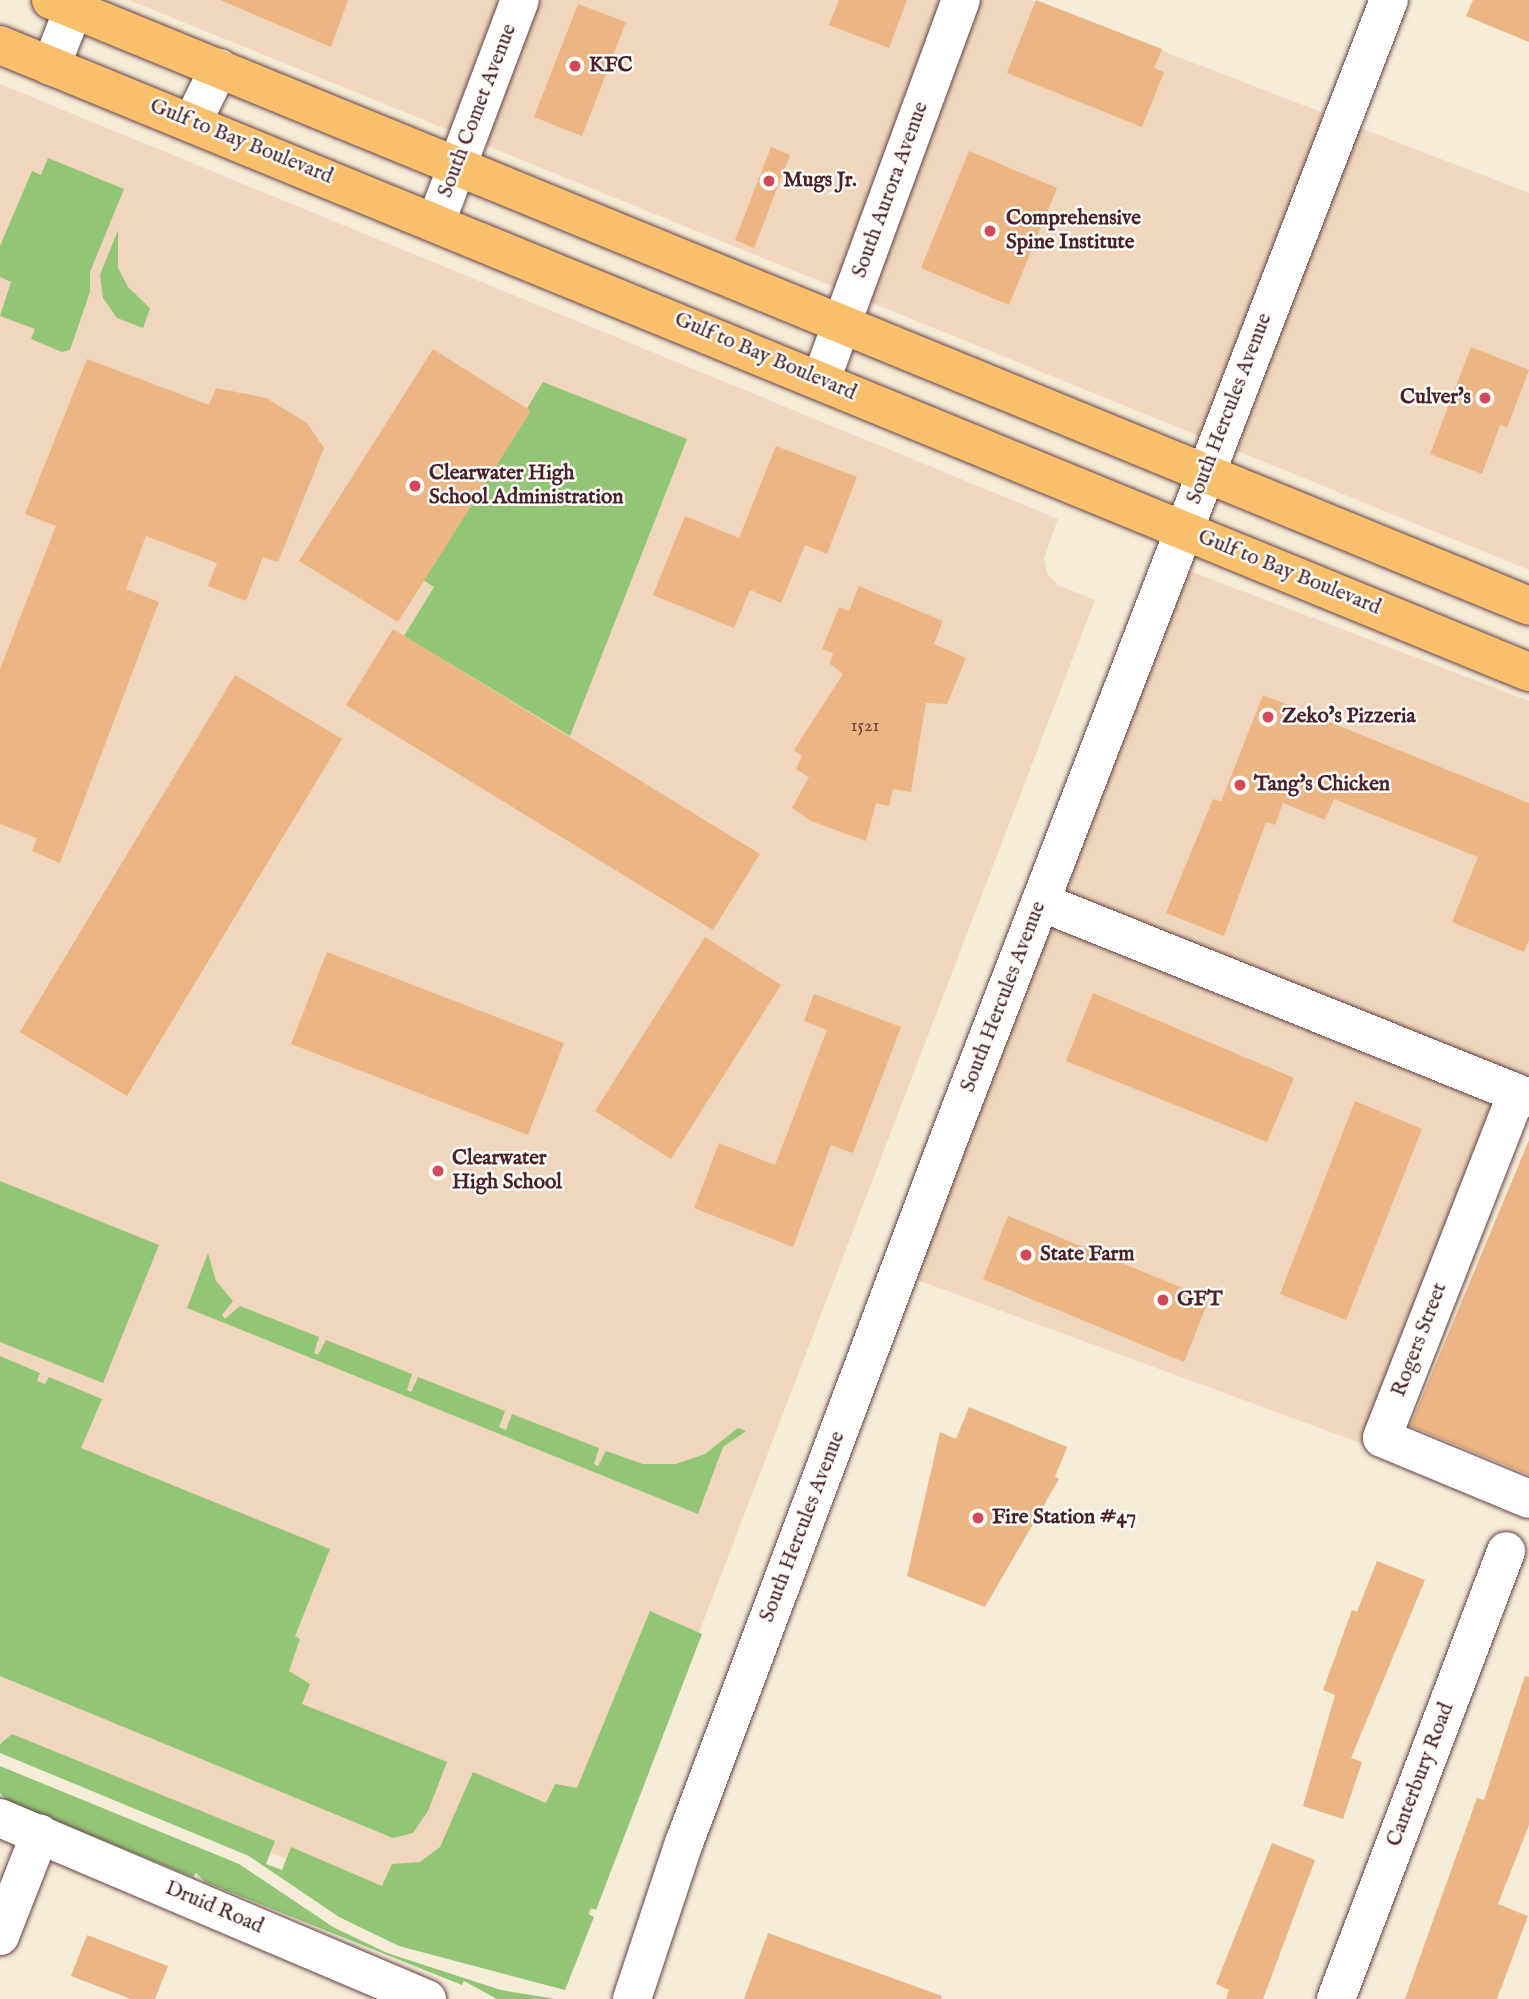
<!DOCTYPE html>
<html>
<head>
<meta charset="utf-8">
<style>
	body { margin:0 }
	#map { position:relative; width:1529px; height:1999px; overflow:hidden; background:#f4ecd7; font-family:"IM FELL English",serif }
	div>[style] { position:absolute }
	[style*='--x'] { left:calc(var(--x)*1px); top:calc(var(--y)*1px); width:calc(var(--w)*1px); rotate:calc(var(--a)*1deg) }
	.built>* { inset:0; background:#f0d6bc }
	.green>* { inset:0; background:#92c576 }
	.building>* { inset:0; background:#ebb584 }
	.roads { filter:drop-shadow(0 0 2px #643e45) drop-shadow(0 0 2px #643e45) }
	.minor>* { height:38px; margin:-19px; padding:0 19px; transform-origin:19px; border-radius:19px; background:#fff }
	.major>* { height:38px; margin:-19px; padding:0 19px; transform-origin:19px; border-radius:19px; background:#f8bf6c }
	.dots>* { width:19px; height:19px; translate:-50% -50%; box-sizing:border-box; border:4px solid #fdfcf7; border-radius:50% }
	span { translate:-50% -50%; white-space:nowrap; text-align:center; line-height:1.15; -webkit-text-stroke:5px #fdfcf7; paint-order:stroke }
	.number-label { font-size:18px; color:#724441 }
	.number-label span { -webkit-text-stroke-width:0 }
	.poi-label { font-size:21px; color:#4a1f2b; font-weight:700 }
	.left { translate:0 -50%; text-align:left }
	.right { translate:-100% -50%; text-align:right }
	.street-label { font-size:21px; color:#4a1f2b }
</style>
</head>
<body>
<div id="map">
	<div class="built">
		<i style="clip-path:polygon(129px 0,505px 0,456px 133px)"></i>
		<i style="clip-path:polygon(535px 0,946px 0,839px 289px,483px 144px)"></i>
		<i style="clip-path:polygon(976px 0,1030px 0,1329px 115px,1204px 438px,865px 300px)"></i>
		<i style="clip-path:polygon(0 84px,1058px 519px,1044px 558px,1047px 573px,1058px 585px,1095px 600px,568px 1974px,0 1742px)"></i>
		<i style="clip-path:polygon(1355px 126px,1529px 193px,1529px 570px,1230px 448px)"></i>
		<i style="clip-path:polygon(1185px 569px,1529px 701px,1529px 1081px,1060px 892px)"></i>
		<i style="clip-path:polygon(1049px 922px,1498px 1103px,1374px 1448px,912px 1278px)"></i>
	</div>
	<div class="green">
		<i style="clip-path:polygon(48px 158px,124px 189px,90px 272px,90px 292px,70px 350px,62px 352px,31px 339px,35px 329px,0 316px,11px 282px,0 277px,0 246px,32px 171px,41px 175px)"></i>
		<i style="clip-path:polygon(118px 230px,118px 268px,128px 287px,150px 308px,143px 328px,117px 318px,103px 298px,100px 275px)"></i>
		<i style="clip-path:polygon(543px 382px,687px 439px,570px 736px,404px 636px,434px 587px,423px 580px)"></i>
		<i style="clip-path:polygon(0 1181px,159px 1245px,103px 1383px,0 1342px)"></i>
		<i style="clip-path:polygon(208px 1253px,216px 1281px,233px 1301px,222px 1315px,225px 1319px,240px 1306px,319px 1337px,314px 1353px,318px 1355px,326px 1340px,412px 1374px,407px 1390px,411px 1392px,418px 1377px,505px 1411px,499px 1427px,506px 1430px,512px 1414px,599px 1448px,594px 1464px,598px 1466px,606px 1451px,643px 1464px,676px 1464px,705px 1454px,738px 1428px,746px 1431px,723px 1447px,698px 1514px,187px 1308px)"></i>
		<i style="clip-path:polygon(0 1356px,40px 1373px,37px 1381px,45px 1384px,49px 1377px,102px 1399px,81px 1448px,330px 1549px,295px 1636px,300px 1639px,289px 1671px,310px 1684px,302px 1704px,447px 1762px,428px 1811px,413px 1833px,393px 1838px,0 1676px)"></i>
		<i style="clip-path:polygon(650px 1611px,702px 1634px,596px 1910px,591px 1908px,588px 1914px,594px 1917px,565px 1990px,399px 1946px,339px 1917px,249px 1856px,0 1753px,0 1744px,12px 1734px,275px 1841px,266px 1864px,282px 1870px,291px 1847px,382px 1886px,392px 1864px,420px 1862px,440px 1847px,473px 1772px,546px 1803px,555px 1784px,577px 1788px)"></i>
		<i style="clip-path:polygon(0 1766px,239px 1864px,333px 1927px,387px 1953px,501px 1990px,556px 1999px,497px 1999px,464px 1981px,462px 1985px,205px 1882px,196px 1873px,193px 1877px,7px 1801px,0 1793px)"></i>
	</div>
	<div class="building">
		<i style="clip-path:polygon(220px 0,348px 0,331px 47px)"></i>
		<i style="clip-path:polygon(839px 0,907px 0,889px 48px,829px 25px)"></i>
		<i style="clip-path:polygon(1036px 0,1162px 49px,1154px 68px,1164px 72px,1142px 127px,1007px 73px)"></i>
		<i style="clip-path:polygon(1473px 0,1529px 0,1529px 42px,1466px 16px)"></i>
		<i style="clip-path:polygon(578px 4px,626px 22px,582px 136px,534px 117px)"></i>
		<i style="clip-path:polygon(771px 147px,790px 155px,754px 248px,735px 240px)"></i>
		<i style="clip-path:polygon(969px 151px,1057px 188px,1009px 305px,921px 268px)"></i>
		<i style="clip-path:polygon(1471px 347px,1529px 370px,1507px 428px,1500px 425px,1482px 474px,1430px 454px)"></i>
		<i style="clip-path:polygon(433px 349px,531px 411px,398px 622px,299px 561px)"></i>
		<i style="clip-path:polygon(87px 359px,209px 405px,216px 388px,266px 398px,307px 423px,324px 448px,278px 562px,263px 557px,246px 601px,208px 586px,217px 563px,146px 536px,126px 589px,159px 602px,60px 863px,32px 851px,37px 838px,0 824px,0 669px,56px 526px,25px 514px)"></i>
		<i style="clip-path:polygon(776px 446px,857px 477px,827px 554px,805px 545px,781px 603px,750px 590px,734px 628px,653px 595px,685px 516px,739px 538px)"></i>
		<i style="clip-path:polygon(859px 586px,943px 621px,934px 644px,966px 658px,947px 704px,926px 703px,911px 792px,893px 789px,889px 806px,876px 803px,866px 841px,811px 821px,792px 808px,809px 777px,796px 769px,802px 756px,794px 750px,843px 674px,830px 664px,833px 653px,822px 649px,839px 607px,849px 611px)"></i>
		<i style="clip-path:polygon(393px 629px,760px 854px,713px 930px,346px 705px)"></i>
		<i style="clip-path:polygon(235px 675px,342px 739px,127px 1096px,20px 1032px)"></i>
		<i style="clip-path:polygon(1263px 695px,1529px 803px,1529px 940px,1524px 952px,1452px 922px,1478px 857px,1334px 799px,1325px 820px,1283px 803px,1275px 825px,1266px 822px,1224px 936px,1166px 913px,1213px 799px,1221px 802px)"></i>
		<i style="clip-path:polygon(705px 937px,781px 985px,671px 1159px,595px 1111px)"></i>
		<i style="clip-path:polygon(327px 952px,564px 1043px,528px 1135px,291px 1044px)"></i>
		<i style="clip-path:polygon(1093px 993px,1294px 1078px,1267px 1142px,1066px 1061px)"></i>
		<i style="clip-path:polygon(814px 994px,901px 1027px,853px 1153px,831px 1145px,793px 1247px,694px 1208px,719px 1143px,775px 1165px,827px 1030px,804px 1021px)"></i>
		<i style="clip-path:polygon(1355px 1101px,1422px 1129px,1346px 1320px,1280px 1294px)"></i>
		<i style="clip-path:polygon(1529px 1140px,1529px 1475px,1410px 1426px)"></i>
		<i style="clip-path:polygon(1008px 1216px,1209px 1299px,1184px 1362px,983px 1279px)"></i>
		<i style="clip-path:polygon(969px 1407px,1067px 1447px,1055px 1477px,1059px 1479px,985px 1607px,907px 1576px,940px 1432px,956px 1439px)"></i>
		<i style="clip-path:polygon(1377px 1561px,1425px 1580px,1351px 1758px,1362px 1762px,1343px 1819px,1303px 1806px,1335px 1695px,1323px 1690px,1352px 1610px,1357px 1612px)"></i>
		<i style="clip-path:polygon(1525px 1676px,1529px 1677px,1529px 1825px,1498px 1904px,1528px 1916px,1497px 1999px,1405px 1999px,1477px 1798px,1484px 1800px)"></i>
		<i style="clip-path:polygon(1272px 1843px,1315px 1860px,1263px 1999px,1226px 1999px,1229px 1990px,1216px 1984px)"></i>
		<i style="clip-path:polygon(768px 1933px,942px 1996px,941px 1999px,744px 1999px)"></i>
		<i style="clip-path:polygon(87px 1935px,168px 1966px,155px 1999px,131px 1999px,71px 1976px)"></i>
	</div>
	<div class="roads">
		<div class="minor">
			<i style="--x:51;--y:66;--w:71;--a:-68.5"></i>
			<i style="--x:193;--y:121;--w:59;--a:-63.9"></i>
			<i style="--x:436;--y:222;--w:237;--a:-69.3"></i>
			<i style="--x:821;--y:380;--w:405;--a:-69.8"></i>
			<i style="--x:1041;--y:902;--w:526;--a:21.88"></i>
			<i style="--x:1517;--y:1093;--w:370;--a:111.4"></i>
			<i style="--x:1382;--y:1438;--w:159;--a:22.5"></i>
			<i style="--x:0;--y:1818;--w:464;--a:23"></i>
			<i style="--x:0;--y:1936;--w:110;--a:-68.6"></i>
			<i style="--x:632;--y:1999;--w:164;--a:-71.6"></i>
			<i style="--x:684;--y:1843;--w:750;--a:-69.39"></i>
			<i style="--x:948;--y:1141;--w:1223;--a:-68.87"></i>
			<i style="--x:1336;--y:1999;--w:479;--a:-69.2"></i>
		</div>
		<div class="major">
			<i style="--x:51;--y:0;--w:1597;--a:22.29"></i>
			<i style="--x:0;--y:45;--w:1653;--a:22.3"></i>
		</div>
	</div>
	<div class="dots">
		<i style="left:575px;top:66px;background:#d1495b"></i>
		<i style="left:769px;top:181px;background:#d1495b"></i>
		<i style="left:990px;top:231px;background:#d1495b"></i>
		<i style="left:1485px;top:398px;background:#d1495b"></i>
		<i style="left:415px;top:486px;background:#d1495b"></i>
		<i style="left:1268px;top:717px;background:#d1495b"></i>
		<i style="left:1240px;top:785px;background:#d1495b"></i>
		<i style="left:438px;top:1171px;background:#d1495b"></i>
		<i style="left:1026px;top:1255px;background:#d1495b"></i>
		<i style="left:1163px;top:1300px;background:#d1495b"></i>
		<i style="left:978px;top:1518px;background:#d1495b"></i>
	</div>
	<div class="number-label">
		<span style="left:865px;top:727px">1521</span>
	</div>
	<div class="poi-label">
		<span class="left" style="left:589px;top:66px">KFC</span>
		<span class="left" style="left:783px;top:181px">Mugs Jr.</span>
		<span class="left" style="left:1006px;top:231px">Comprehensive<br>Spine Institute</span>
		<span class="right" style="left:1471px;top:398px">Culver's</span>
		<span class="left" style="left:429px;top:486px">Clearwater High<br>School Administration</span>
		<span class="left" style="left:1282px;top:717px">Zeko's Pizzeria</span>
		<span class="left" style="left:1254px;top:785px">Tang's Chicken</span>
		<span class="left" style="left:452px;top:1171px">Clearwater<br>High School</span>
		<span class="left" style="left:1040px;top:1255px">State Farm</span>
		<span class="left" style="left:1177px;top:1300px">GFT</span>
		<span class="left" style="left:992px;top:1518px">Fire Station #47</span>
	</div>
	<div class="street-label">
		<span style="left:478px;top:111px;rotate:-69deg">South Comet Avenue</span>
		<span style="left:241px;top:142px;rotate:22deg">Gulf to Bay Boulevard</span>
		<span style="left:891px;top:190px;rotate:-70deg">South Aurora Avenue</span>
		<span style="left:765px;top:357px;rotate:23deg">Gulf to Bay Boulevard</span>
		<span style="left:1230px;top:409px;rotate:-69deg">South Hercules Avenue</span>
		<span style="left:1289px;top:573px;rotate:22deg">Gulf to Bay Boulevard</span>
		<span style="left:1004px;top:997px;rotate:-69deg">South Hercules Avenue</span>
		<span style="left:1420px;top:1340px;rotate:-69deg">Rogers Street</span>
		<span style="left:803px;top:1527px;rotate:-69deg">South Hercules Avenue</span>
		<span style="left:1421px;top:1775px;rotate:-69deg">Canterbury Road</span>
		<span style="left:214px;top:1908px;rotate:23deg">Druid Road</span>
	</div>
</div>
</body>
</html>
